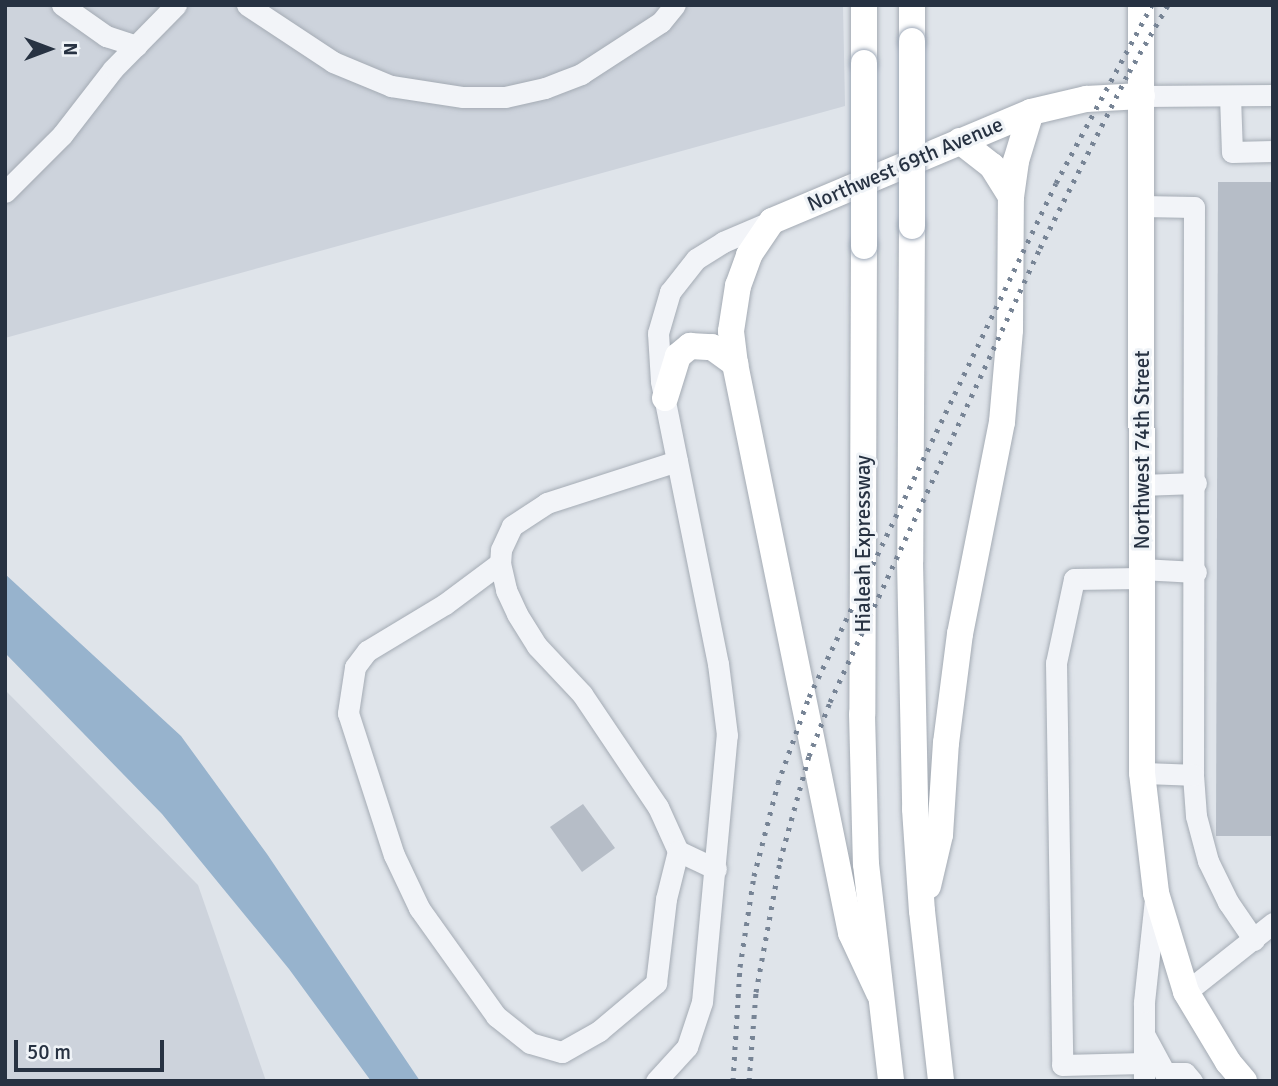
<!DOCTYPE html>
<html>
<head>
<meta charset="utf-8">
<style>
	body { margin:0 }
	#map { position:relative; width:1278px; height:1086px; overflow:hidden; background:#dfe4ea; font-family:Signika,sans-serif }
	div>[style] { position:absolute }
	[style*='--x'] { left:calc(var(--x)*1px); top:calc(var(--y)*1px); width:calc(var(--w)*1px); rotate:calc(var(--a)*1deg) }
	.built>* { inset:0; background:#cdd3dc }
	.water>* { inset:0; background:#97b3cd }
	.building>* { inset:0; background:#b6bdc7 }
	.roads { filter:drop-shadow(0 0 2px #a4abb4) drop-shadow(0 0 2px #a4abb4) }
	.minor>* { height:21px; margin:-10.5px; padding:0 10.5px; transform-origin:10.5px; border-radius:10.5px; background:#f2f4f8 }
	.major>* { height:26px; margin:-13px; padding:0 13px; transform-origin:13px; border-radius:13px; background:#fff }
	.rail>* { height:5px; margin-top:-2.5px; transform-origin:0; background:repeating-linear-gradient(90deg,#778495 0 3.5px,transparent 0 10.5px) }
	.bridges { filter:drop-shadow(0 0 2px #9da8b7) drop-shadow(0 0 2px #9da8b7) }
	.major-bridge>* { height:26px; margin:-13px; padding:0 13px; transform-origin:13px; border-radius:13px; background:#fff }
	span { translate:-50% -50%; white-space:nowrap; text-align:center; line-height:1.15; -webkit-text-stroke:6px #eff3f7; paint-order:stroke }
	.street-label { font-size:21px; color:#273242 }
	.frame { position:absolute; inset:0; border:7px solid #273242; pointer-events:none }
	.north { position:absolute; left:14px; top:14px; width:70px; height:70px; -webkit-text-stroke:5px #eff3f7; paint-order:stroke; rotate:90deg; font-size:19px; font-weight:700; line-height:28px; text-align:center; color:#273242 }
	.north::after { content:''; display:block; margin:auto; width:24px; height:32px; background:#273242; clip-path:polygon(50% 0,100% 100%,50% 72%,0 100%) }
	.scale { position:absolute; left:14px; top:1040px; width:150px; height:32px; box-sizing:border-box; border:4px solid #273242; border-top:0; padding-left:9px; font-size:21px; line-height:24px; white-space:nowrap; color:#273242; -webkit-text-stroke:5px #eff3f7; paint-order:stroke }
</style>
</head>
<body>
<div id="map">
	<div class="built">
		<i style="clip-path:polygon(5px 5px,843px 5px,845px 106px,5px 338px)"></i>
		<i style="clip-path:polygon(5px 690px,198px 885px,266px 1081px,5px 1081px)"></i>
	</div>
	<div class="water">
		<i style="clip-path:polygon(5px 574px,181px 736px,267px 854px,420px 1081px,371px 1081px,289px 969px,162px 814px,5px 653px)"></i>
	</div>
	<div class="building">
		<i style="clip-path:polygon(1218px 182px,1273px 182px,1273px 836px,1216px 836px)"></i>
		<i style="clip-path:polygon(583px 804px,615px 848px,582px 872px,550px 827px)"></i>
	</div>
	<div class="roads">
		<div class="minor">
			<i style="--x:62;--y:5;--w:54;--a:35.2"></i>
			<i style="--x:106;--y:36;--w:32;--a:18"></i>
			<i style="--x:247;--y:5;--w:103;--a:33.5"></i>
			<i style="--x:333;--y:62;--w:63;--a:22.5"></i>
			<i style="--x:391;--y:86;--w:73;--a:8.7"></i>
			<i style="--x:463;--y:97;--w:42;--a:0"></i>
			<i style="--x:505;--y:97;--w:41;--a:-12.7"></i>
			<i style="--x:545;--y:88;--w:39;--a:-21"></i>
			<i style="--x:581;--y:74;--w:95;--a:-33"></i>
			<i style="--x:661;--y:22;--w:22;--a:-51"></i>
			<i style="--x:1142;--y:96;--w:131;--a:-0.4"></i>
			<i style="--x:1230;--y:96;--w:56;--a:88"></i>
			<i style="--x:1232;--y:152;--w:41;--a:-1.4"></i>
			<i style="--x:5;--y:192;--w:81;--a:-45"></i>
			<i style="--x:62;--y:135;--w:83;--a:-52.3"></i>
			<i style="--x:113;--y:69;--w:90;--a:-45.5"></i>
			<i style="--x:1142;--y:206;--w:52;--a:1.1"></i>
			<i style="--x:1194;--y:207;--w:568;--a:90.1"></i>
			<i style="--x:1193;--y:775;--w:41;--a:85.8"></i>
			<i style="--x:1196;--y:816;--w:47;--a:75.1"></i>
			<i style="--x:1208;--y:861;--w:46;--a:64"></i>
			<i style="--x:1228;--y:902;--w:46;--a:55.6"></i>
			<i style="--x:677;--y:461;--w:137;--a:162.1"></i>
			<i style="--x:547;--y:503;--w:42;--a:146.7"></i>
			<i style="--x:512;--y:526;--w:26;--a:115"></i>
			<i style="--x:501;--y:550;--w:13;--a:94"></i>
			<i style="--x:500;--y:563;--w:28;--a:77"></i>
			<i style="--x:506;--y:590;--w:26;--a:65"></i>
			<i style="--x:517;--y:614;--w:38;--a:58"></i>
			<i style="--x:537;--y:646;--w:66;--a:46.8"></i>
			<i style="--x:582;--y:694;--w:136;--a:56.1"></i>
			<i style="--x:658;--y:807;--w:48;--a:65.6"></i>
			<i style="--x:678;--y:851;--w:42;--a:25.3"></i>
			<i style="--x:1141;--y:485;--w:55;--a:-2.1"></i>
			<i style="--x:500;--y:563;--w:69;--a:143.3"></i>
			<i style="--x:445;--y:604;--w:91;--a:148.9"></i>
			<i style="--x:367;--y:651;--w:20;--a:127"></i>
			<i style="--x:355;--y:667;--w:47;--a:98.7"></i>
			<i style="--x:348;--y:713;--w:149;--a:72.1"></i>
			<i style="--x:394;--y:855;--w:59;--a:64.7"></i>
			<i style="--x:419;--y:908;--w:133;--a:54.5"></i>
			<i style="--x:496;--y:1016;--w:43;--a:38.5"></i>
			<i style="--x:530;--y:1043;--w:33;--a:16"></i>
			<i style="--x:562;--y:1052;--w:43;--a:-29.6"></i>
			<i style="--x:599;--y:1031;--w:75;--a:-40.1"></i>
			<i style="--x:656;--y:983;--w:85;--a:-83.2"></i>
			<i style="--x:666;--y:899;--w:49;--a:-76"></i>
			<i style="--x:1141;--y:569;--w:55;--a:3.1"></i>
			<i style="--x:1141;--y:578;--w:67;--a:179.1"></i>
			<i style="--x:1074;--y:579;--w:86;--a:102.1"></i>
			<i style="--x:1056;--y:663;--w:402;--a:89.1"></i>
			<i style="--x:1062;--y:1065;--w:82;--a:-1.4"></i>
			<i style="--x:1142;--y:773;--w:51;--a:2.2"></i>
			<i style="--x:1186;--y:992;--w:111;--a:-38.4"></i>
			<i style="--x:1145;--y:1036;--w:42;--a:61.6"></i>
			<i style="--x:1165;--y:1073;--w:20;--a:0"></i>
			<i style="--x:1185;--y:1073;--w:11;--a:49"></i>
			<i style="--x:656;--y:1081;--w:46;--a:-47.6"></i>
			<i style="--x:687;--y:1047;--w:47;--a:-71.6"></i>
			<i style="--x:702;--y:1002;--w:268;--a:-84.7"></i>
			<i style="--x:727;--y:735;--w:72;--a:-97.2"></i>
			<i style="--x:718;--y:664;--w:289;--a:-101.4"></i>
			<i style="--x:661;--y:381;--w:48;--a:-93.6"></i>
			<i style="--x:658;--y:333;--w:43;--a:-73.7"></i>
			<i style="--x:670;--y:292;--w:42;--a:-51.8"></i>
			<i style="--x:696;--y:259;--w:32;--a:-32"></i>
			<i style="--x:723;--y:242;--w:53;--a:-23.2"></i>
			<i style="--x:1144;--y:1081;--w:79;--a:-90"></i>
			<i style="--x:1144;--y:1002;--w:104;--a:-83.9"></i>
		</div>
		<div class="major">
			<i style="--x:1141;--y:5;--w:768;--a:89.93"></i>
			<i style="--x:1142;--y:773;--w:121;--a:83.3"></i>
			<i style="--x:1156;--y:893;--w:103;--a:73.1"></i>
			<i style="--x:1186;--y:992;--w:82;--a:59"></i>
			<i style="--x:1228;--y:1062;--w:25;--a:50"></i>
			<i style="--x:912;--y:41;--w:36;--a:-90"></i>
			<i style="--x:864;--y:63;--w:58;--a:-90"></i>
			<i style="--x:960;--y:141;--w:41;--a:38"></i>
			<i style="--x:992;--y:166;--w:36;--a:58"></i>
			<i style="--x:912;--y:226;--w:335;--a:90.3"></i>
			<i style="--x:910;--y:561;--w:248;--a:88.8"></i>
			<i style="--x:915;--y:809;--w:102;--a:86.1"></i>
			<i style="--x:922;--y:911;--w:171;--a:83.6"></i>
			<i style="--x:864;--y:246;--w:468;--a:90.2"></i>
			<i style="--x:862;--y:714;--w:150;--a:88.5"></i>
			<i style="--x:866;--y:864;--w:218;--a:83.4"></i>
			<i style="--x:665;--y:398;--w:44;--a:-72.8"></i>
			<i style="--x:678;--y:356;--w:16;--a:-40"></i>
			<i style="--x:690;--y:346;--w:22;--a:3"></i>
			<i style="--x:712;--y:347;--w:29;--a:36"></i>
			<i style="--x:928;--y:886;--w:52;--a:-76.8"></i>
			<i style="--x:940;--y:835;--w:92;--a:-86.3"></i>
			<i style="--x:946;--y:743;--w:110;--a:-82.7"></i>
			<i style="--x:960;--y:634;--w:216;--a:-78.8"></i>
			<i style="--x:1002;--y:422;--w:92;--a:-85"></i>
			<i style="--x:1010;--y:330;--w:133;--a:-89.6"></i>
			<i style="--x:1011;--y:197;--w:36;--a:-82"></i>
			<i style="--x:1016;--y:161;--w:51;--a:-73"></i>
			<i style="--x:879;--y:993;--w:66;--a:-115"></i>
			<i style="--x:851;--y:933;--w:581;--a:-101.52"></i>
			<i style="--x:735;--y:364;--w:33;--a:-97"></i>
			<i style="--x:731;--y:331;--w:46;--a:-81.2"></i>
			<i style="--x:738;--y:286;--w:33;--a:-70"></i>
			<i style="--x:749;--y:255;--w:41;--a:-55.9"></i>
			<i style="--x:772;--y:221;--w:281;--a:-22.8"></i>
			<i style="--x:1031;--y:112;--w:57;--a:-13.3"></i>
			<i style="--x:1086;--y:99;--w:56;--a:-3.1"></i>
		</div>
	</div>
	<div class="rail">
		<i style="--x:733;--y:1081;--w:114;--a:-86.5"></i>
		<i style="--x:740;--y:967;--w:92;--a:-81.3"></i>
		<i style="--x:754;--y:876;--w:96;--a:-75.5"></i>
		<i style="--x:778;--y:783;--w:91;--a:-70.2"></i>
		<i style="--x:809;--y:697;--w:570;--a:-64.33"></i>
		<i style="--x:1056;--y:183;--w:202;--a:-61.7"></i>
		<i style="--x:749;--y:1081;--w:89;--a:-85.5"></i>
		<i style="--x:756;--y:992;--w:133;--a:-79.6"></i>
		<i style="--x:780;--y:861;--w:109;--a:-74.6"></i>
		<i style="--x:809;--y:756;--w:58;--a:-68.7"></i>
		<i style="--x:830;--y:702;--w:500;--a:-65.18"></i>
		<i style="--x:1040;--y:248;--w:197;--a:-63.2"></i>
		<i style="--x:1129;--y:72;--w:78;--a:-59.8"></i>
	</div>
	<div class="bridges">
		<div class="major-bridge">
			<i style="--x:912;--y:41;--w:185;--a:90"></i>
			<i style="--x:864;--y:63;--w:183;--a:90"></i>
		</div>
	</div>
	<div class="street-label">
		<span style="left:905px;top:164px;rotate:-23deg">Northwest 69th Avenue</span>
		<span style="left:1142px;top:450px;rotate:-90deg">Northwest 74th Street</span>
		<span style="left:863px;top:544px;rotate:-90deg">Hialeah Expressway</span>
	</div>
	<div class="frame"></div>
	<div class="north">N</div>
	<div class="scale">50 m</div>
</div>
</body>
</html>
